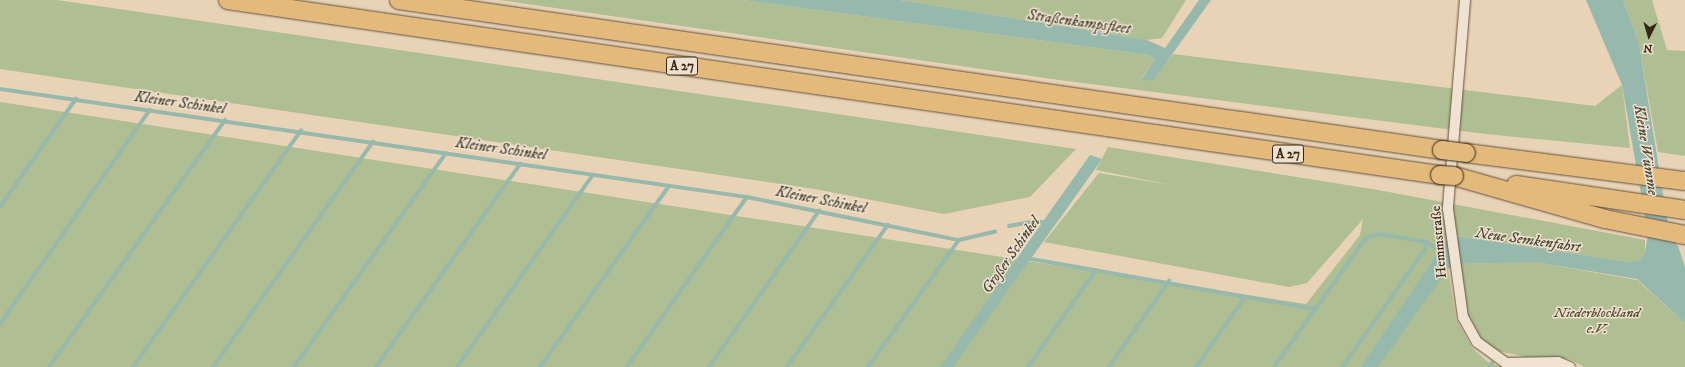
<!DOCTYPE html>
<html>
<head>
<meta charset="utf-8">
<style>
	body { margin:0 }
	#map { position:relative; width:1685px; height:367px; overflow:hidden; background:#e8d3b7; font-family:"IM FELL DW Pica",serif }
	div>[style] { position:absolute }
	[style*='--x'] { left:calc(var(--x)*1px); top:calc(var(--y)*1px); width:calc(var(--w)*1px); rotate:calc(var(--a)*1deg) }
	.green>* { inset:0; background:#afbe93 }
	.water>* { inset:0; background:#97b8ac }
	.stream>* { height:3.5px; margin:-1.75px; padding:0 1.75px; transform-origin:1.75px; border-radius:1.75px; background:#97b8ac }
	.roads { filter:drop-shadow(0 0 1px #64513d) drop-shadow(0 0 1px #64513d) }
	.street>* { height:10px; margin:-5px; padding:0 5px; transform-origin:5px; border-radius:5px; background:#f0e2d0 }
	.highway>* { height:18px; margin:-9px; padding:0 9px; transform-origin:9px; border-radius:9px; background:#e4ba7c }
	.bridges { filter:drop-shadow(0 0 1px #382614) drop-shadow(0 0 1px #382614) }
	.highway-bridge>* { height:18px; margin:-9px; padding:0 9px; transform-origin:9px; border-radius:9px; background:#e4ba7c }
	span { translate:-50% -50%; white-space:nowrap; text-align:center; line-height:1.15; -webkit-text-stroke:3px #f0e2d0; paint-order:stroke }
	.shield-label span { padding:1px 3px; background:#f0e2d0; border:1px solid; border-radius:3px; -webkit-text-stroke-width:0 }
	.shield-label { font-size:13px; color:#382614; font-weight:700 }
	.street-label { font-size:14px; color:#382614 }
	.park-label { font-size:14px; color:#564c34; font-style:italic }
	.water-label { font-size:15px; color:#504a3a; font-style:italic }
	.north { position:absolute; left:1629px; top:16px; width:40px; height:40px; -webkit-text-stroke:3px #f0e2d0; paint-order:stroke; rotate:185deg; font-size:11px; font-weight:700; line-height:16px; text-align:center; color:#382614 }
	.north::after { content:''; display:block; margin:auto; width:14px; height:18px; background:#382614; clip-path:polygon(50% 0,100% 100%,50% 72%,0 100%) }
</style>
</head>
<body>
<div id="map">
	<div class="green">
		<i style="clip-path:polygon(0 0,57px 0,1076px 149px,1030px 197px,944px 214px,815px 189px,0 69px)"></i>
		<i style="clip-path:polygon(499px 0,743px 0,1149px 55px,1155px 59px,1141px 79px,1152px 81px,1173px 54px,1595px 106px,1622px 85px,1630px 148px,1486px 134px,1059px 80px)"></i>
		<i style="clip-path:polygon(900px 0,1186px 0,1162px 38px,1147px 40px)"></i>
		<i style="clip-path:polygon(1623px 0,1652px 0,1667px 50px,1685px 51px,1685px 156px,1658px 152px,1639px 44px)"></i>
		<i style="clip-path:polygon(0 102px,1306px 304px,1360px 235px,1363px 219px,1307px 283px,1289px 287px,1044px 242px,1099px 173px,1171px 185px,1096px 170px,1108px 147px,1378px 190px,1645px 240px,1645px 253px,1639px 260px,1629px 262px,1456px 236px,1448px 269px,1456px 319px,1472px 348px,1488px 362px,1501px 367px,0 367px)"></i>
		<i style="clip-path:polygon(1535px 262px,1637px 280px,1685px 323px,1685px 367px,1584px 367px,1570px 359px,1526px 357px,1494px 350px,1482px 340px,1467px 312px,1459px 264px)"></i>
	</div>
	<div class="water">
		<i style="clip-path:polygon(743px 0,900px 0,1147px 40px,1165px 48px,1199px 0,1211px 0,1153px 81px,1141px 80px,1155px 59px,1149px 55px)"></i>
		<i style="clip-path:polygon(1586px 0,1623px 0,1639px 44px,1670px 237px,1678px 246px,1685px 267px,1685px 323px,1637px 279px,1535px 262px,1459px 264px,1448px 269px,1378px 367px,1361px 367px,1445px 242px,1455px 236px,1629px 262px,1639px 260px,1645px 253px,1648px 234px,1622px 85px)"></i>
		<i style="clip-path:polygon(1090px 155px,1102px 159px,1063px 214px,953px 367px,940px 367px)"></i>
	</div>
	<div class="stream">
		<i style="--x:0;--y:89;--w:755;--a:8.23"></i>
		<i style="--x:747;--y:197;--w:216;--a:11.5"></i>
		<i style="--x:959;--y:240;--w:37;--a:-13"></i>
		<i style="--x:0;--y:207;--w:132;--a:-54.9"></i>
		<i style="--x:1009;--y:226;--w:27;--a:-10"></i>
		<i style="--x:1036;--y:221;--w:11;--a:10"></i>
		<i style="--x:1426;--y:242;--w:21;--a:29"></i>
		<i style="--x:1026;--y:258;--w:293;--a:10"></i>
		<i style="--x:0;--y:324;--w:261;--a:-55"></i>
		<i style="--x:49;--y:367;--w:303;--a:-54.5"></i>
		<i style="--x:133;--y:367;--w:290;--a:-54.6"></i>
		<i style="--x:213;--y:367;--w:276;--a:-54.6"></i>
		<i style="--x:294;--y:367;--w:262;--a:-54.6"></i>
		<i style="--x:376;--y:367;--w:249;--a:-54.6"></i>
		<i style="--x:457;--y:367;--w:235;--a:-54.7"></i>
		<i style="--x:540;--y:367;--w:222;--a:-54.5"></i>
		<i style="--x:627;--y:367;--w:208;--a:-54.8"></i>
		<i style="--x:709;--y:367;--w:191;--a:-54.8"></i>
		<i style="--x:787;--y:367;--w:174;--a:-54.6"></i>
		<i style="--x:868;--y:367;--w:156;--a:-54.4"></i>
		<i style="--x:1028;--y:367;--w:118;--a:-55"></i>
		<i style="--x:1109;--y:367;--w:105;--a:-55.1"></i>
		<i style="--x:1196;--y:367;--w:85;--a:-55"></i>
		<i style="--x:1274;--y:367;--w:158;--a:-54.5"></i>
		<i style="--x:1366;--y:238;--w:15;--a:-16"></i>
		<i style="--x:1380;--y:234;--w:47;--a:9.9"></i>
		<i style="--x:1426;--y:242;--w:7;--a:90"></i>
		<i style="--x:1426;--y:249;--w:144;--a:125.1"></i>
		<i style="--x:1490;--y:367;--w:4;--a:-63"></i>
	</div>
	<div class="roads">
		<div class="street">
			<i style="--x:1465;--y:0;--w:210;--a:94.7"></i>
			<i style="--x:1448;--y:209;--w:109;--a:82.1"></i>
			<i style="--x:1463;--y:317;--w:29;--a:61"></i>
			<i style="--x:1477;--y:342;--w:36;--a:36"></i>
			<i style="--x:1506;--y:363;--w:52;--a:-1.1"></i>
			<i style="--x:1558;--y:362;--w:13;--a:23"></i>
		</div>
		<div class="highway">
			<i style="--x:228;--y:0;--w:1225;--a:8.22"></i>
			<i style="--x:399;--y:0;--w:1054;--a:8.18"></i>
			<i style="--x:1466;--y:153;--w:221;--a:7.3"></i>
			<i style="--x:1454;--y:176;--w:157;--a:15.9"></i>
			<i style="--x:1605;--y:219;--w:82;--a:11.3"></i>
			<i style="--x:1516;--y:185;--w:171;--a:8.4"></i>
		</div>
	</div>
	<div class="bridges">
		<div class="highway-bridge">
			<i style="--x:1442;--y:150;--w:24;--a:7"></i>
			<i style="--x:1440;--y:175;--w:14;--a:4"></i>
		</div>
	</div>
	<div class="shield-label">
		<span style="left:682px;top:66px">A 27</span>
		<span style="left:1288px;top:154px">A 27</span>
	</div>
	<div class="street-label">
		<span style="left:1439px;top:242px;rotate:-95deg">Hemmstraße</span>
	</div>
	<div class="park-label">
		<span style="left:1597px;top:321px">Niederblockland<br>e.V.</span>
	</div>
	<div class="water-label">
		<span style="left:1079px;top:22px;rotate:8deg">Straßenkampsfleet</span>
		<span style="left:180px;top:103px;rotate:8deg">Kleiner Schinkel</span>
		<span style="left:501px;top:149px;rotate:8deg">Kleiner Schinkel</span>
		<span style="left:1646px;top:150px;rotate:81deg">Kleine Wümme</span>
		<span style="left:821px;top:200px;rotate:11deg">Kleiner Schinkel</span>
		<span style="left:1528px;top:240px;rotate:8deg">Neue Semkenfahrt</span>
		<span style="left:1011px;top:255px;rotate:-55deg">Großer Schinkel</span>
	</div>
	<div class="north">N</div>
</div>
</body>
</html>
